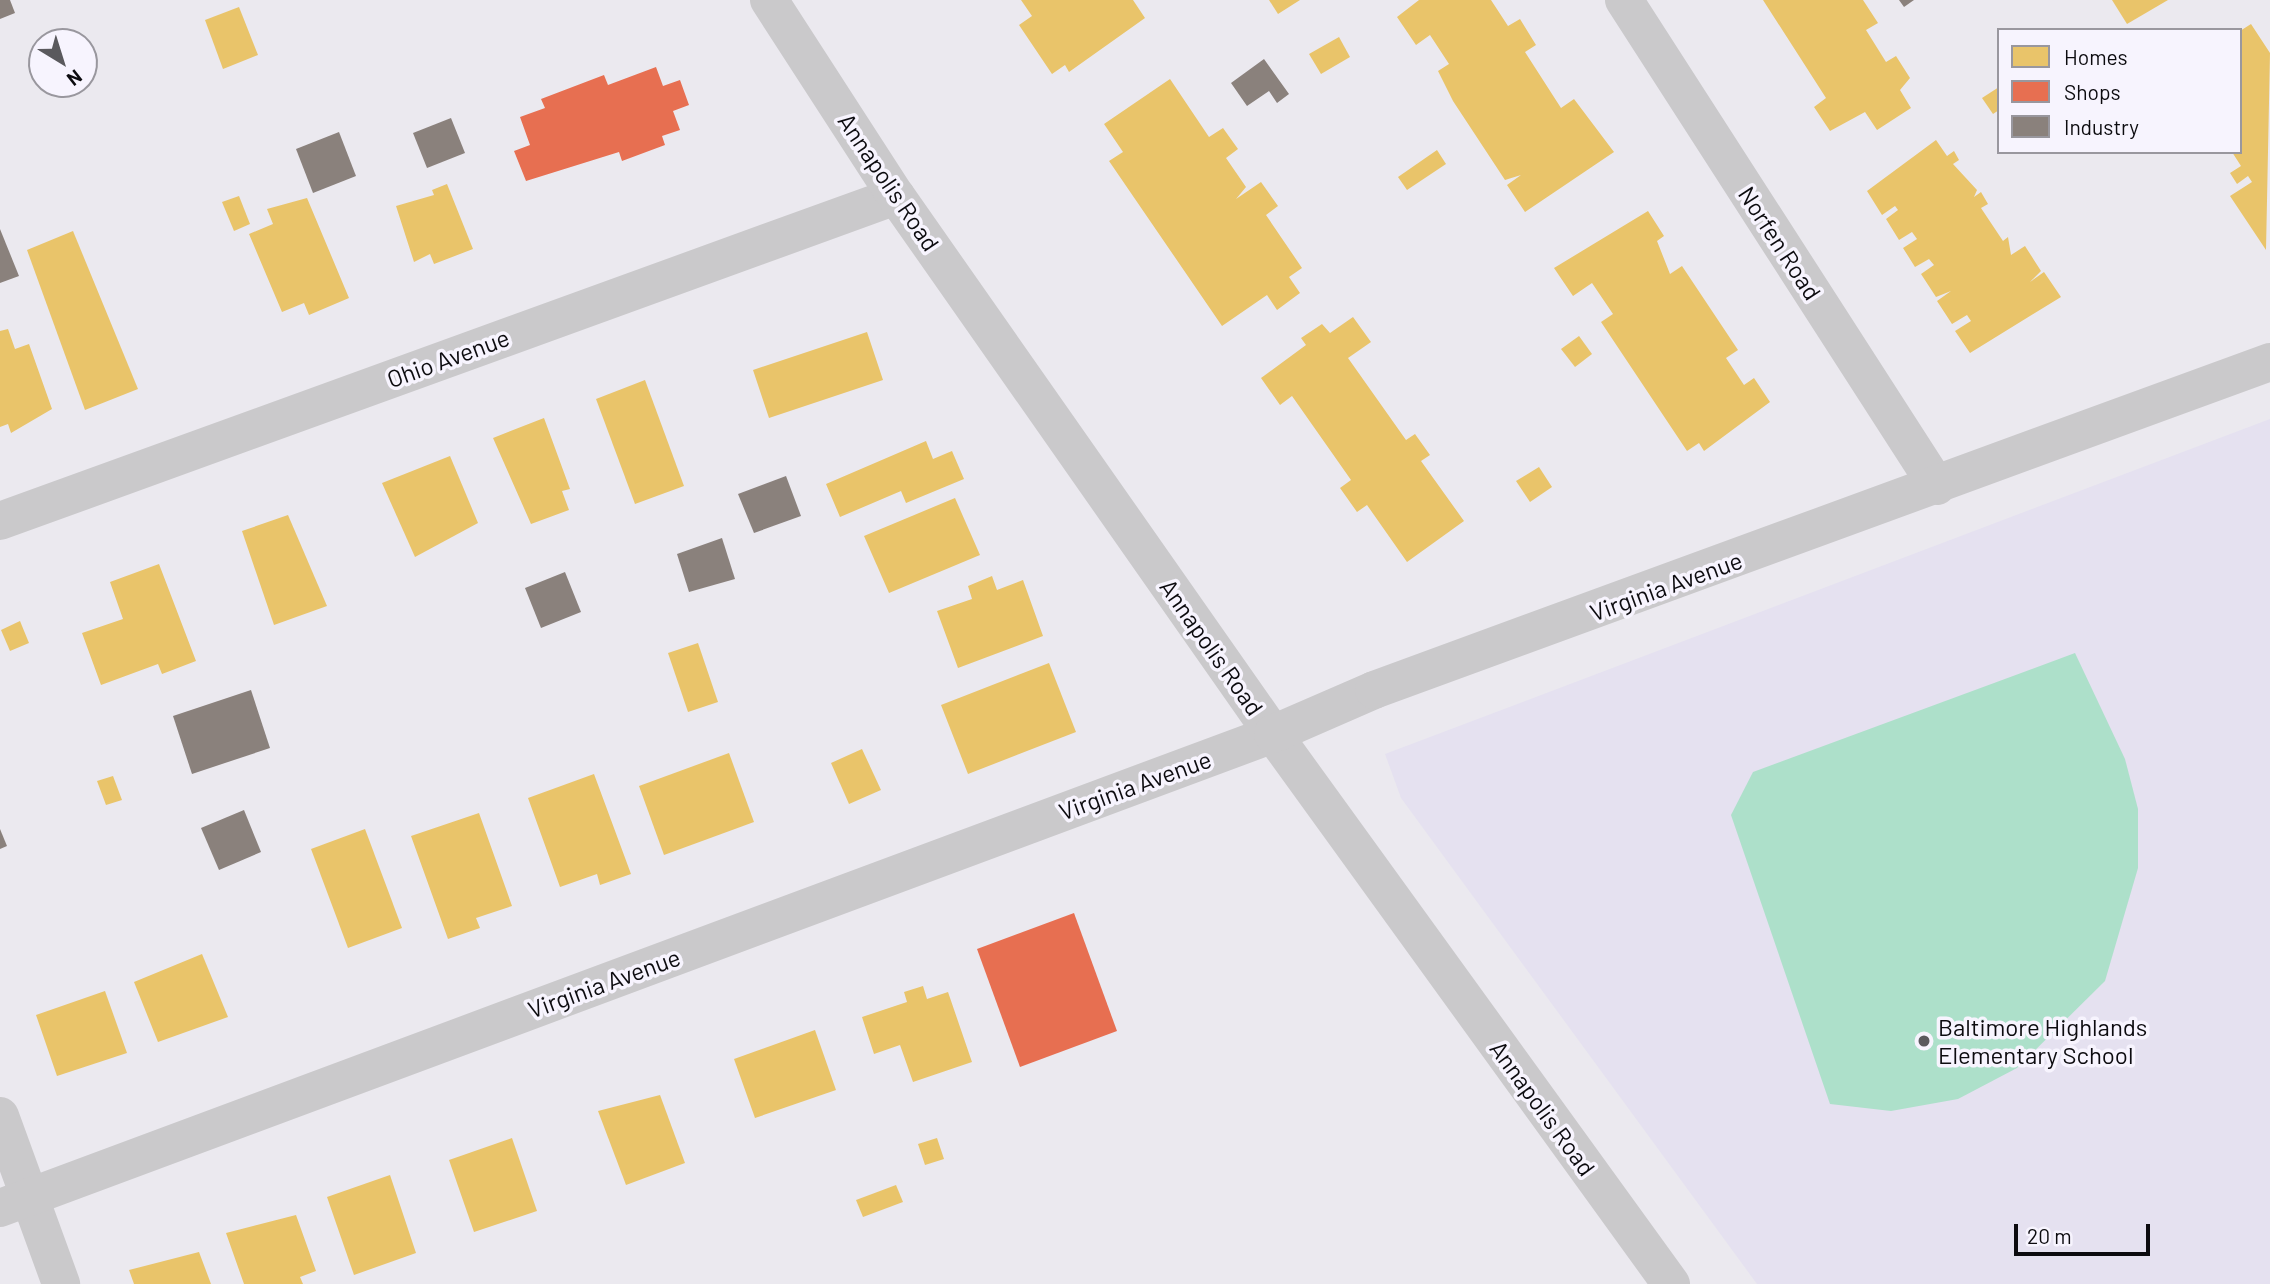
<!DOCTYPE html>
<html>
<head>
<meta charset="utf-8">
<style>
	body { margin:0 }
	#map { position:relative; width:2270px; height:1284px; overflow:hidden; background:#ebe9ef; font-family:Barlow,sans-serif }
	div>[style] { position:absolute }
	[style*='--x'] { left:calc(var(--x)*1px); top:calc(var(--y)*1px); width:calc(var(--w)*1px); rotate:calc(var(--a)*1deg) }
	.education>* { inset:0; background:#e5e1f0 }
	.green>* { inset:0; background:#ade0ca }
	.homes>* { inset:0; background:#e9c46a }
	.shops>* { inset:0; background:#e76f51 }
	.industry>* { inset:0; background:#8a817c }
	.street>* { height:38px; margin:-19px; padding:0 19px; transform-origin:19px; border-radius:19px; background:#cac9cb }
	.secondary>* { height:38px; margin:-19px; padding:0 19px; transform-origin:19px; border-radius:19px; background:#cac9cb }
	.dots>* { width:19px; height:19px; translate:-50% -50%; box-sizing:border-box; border:4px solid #f7f4fe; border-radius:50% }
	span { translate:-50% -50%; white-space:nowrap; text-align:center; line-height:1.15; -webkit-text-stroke:7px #f7f4fe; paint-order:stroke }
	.street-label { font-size:24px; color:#0c0b0f }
	.poi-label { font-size:24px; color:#0c0b0f }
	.left { translate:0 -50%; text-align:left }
	.legend { position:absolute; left:1997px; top:28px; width:245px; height:126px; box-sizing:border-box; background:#f7f4fe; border:2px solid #99979e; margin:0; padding:9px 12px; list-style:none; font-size:21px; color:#0c0b0f }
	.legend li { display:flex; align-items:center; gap:14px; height:35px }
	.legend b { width:35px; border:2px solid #99979e }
	.north { position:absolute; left:28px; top:28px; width:70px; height:70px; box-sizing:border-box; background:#f7f4fe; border:2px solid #99979e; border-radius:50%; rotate:142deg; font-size:19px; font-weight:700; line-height:28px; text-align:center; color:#0c0b0f }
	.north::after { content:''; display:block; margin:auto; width:24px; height:32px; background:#5a595d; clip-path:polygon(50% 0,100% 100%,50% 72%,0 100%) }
	.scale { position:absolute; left:2014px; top:1224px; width:136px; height:32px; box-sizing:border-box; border:4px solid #0c0b0f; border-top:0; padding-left:9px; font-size:21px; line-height:24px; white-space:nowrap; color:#0c0b0f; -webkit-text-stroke:5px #f7f4fe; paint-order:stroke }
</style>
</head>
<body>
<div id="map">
	<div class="education">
		<i style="clip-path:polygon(2270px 419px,2270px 1284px,1757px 1284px,1401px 798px,1385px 754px)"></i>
	</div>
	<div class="green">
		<i style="clip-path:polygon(2075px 653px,2125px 759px,2138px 809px,2138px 868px,2105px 981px,2017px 1068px,1958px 1099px,1891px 1111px,1830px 1104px,1731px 815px,1753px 772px)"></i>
	</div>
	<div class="homes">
		<i style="clip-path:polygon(1021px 0,1133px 0,1145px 18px,1069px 72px,1065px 65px,1052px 74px,1019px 25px,1032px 16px)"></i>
		<i style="clip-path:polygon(1269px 0,1300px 0,1278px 14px)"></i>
		<i style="clip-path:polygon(1419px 0,1491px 0,1508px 26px,1520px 19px,1536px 45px,1525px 52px,1561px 108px,1574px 99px,1614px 152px,1525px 212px,1507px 185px,1521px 175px,1505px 180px,1453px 101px,1438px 71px,1449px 64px,1430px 35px,1416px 45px,1397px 17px)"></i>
		<i style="clip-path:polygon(1763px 0,1863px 0,1878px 23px,1866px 30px,1886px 62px,1896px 56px,1910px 78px,1900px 90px,1911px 108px,1877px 130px,1865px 112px,1830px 131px,1814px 107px,1826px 98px)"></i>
		<i style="clip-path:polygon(2112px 0,2168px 0,2127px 24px)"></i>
		<i style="clip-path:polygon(239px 7px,258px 55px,223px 69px,205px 20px)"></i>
		<i style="clip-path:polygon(2251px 24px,2270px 53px,2266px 250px,2230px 196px,2252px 182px,2248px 176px,2237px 184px,2230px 173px,2241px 166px,2232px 152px,2240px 152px,2240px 31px)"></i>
		<i style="clip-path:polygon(1339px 37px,1350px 57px,1321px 74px,1309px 54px)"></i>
		<i style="clip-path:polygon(1170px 79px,1209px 137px,1223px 128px,1238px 149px,1226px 158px,1246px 187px,1236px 199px,1261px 182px,1278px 206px,1266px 215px,1302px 268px,1289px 277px,1300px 293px,1277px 310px,1267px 295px,1222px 326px,1109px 161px,1123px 152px,1104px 124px)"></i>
		<i style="clip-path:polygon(1999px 87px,1999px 110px,1993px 114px,1982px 98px)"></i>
		<i style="clip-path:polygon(1936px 140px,1947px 156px,1954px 151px,1959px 160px,1953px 164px,1977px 190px,1974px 197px,1981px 192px,1988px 204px,1981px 208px,2003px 241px,2008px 237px,2011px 255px,2025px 246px,2041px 271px,2030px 282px,2044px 272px,2061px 297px,1970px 353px,1955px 331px,1971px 321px,1967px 315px,1952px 324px,1937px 301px,1951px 291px,1936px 297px,1921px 274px,1934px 265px,1929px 259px,1915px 267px,1903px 248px,1917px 239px,1912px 232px,1899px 240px,1886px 219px,1898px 210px,1895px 206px,1882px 215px,1867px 191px)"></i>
		<i style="clip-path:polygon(1437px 150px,1446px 164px,1407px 190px,1398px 177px)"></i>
		<i style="clip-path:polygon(447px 184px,473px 249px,434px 264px,430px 254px,414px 262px,396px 206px,434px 195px,432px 190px)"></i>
		<i style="clip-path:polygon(239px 196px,250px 224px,234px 231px,222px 202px)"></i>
		<i style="clip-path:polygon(307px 198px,349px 298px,309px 315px,304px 303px,282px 312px,249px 234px,273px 224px,267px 209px)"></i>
		<i style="clip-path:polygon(1648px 211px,1664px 236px,1657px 241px,1670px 274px,1682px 266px,1738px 350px,1726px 358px,1744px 385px,1754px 378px,1770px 402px,1704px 451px,1699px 443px,1687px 451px,1601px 322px,1613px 314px,1592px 283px,1573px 296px,1554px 268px)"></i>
		<i style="clip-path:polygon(73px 231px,138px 389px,85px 410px,27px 250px)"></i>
		<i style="clip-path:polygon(1353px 317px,1371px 342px,1348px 358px,1406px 440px,1415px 434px,1430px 455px,1421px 461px,1464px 521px,1407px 562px,1367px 505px,1357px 512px,1340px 488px,1351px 480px,1292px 396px,1280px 405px,1261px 378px,1306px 345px,1301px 338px,1322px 324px,1330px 333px)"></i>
		<i style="clip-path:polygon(8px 329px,15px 349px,29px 344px,52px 409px,11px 433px,8px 424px,0 427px,0 331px)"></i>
		<i style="clip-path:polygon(867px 332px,883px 380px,769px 418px,753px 370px)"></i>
		<i style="clip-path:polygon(1579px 336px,1592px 354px,1575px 367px,1561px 349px)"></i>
		<i style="clip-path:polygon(645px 380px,684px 486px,635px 504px,596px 399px)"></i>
		<i style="clip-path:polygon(544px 418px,570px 489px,562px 491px,569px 510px,531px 524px,493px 438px)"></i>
		<i style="clip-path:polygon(926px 441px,933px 459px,952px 451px,964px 479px,906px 503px,901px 491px,840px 517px,826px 484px)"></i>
		<i style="clip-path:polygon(450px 456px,478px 523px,415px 557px,382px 483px)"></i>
		<i style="clip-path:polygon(1539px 467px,1552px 487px,1530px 502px,1516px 481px)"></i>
		<i style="clip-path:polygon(955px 498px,980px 555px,889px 593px,864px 536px)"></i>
		<i style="clip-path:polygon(288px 515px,327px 606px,274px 625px,242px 531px)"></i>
		<i style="clip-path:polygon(159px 564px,196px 661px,162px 674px,158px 664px,101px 685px,82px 633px,123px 619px,110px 582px)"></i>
		<i style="clip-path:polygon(992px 576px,997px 590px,1023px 580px,1043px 636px,958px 668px,937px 611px,972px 599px,968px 586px)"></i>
		<i style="clip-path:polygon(20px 621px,29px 643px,10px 651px,1px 630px)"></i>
		<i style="clip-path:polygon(698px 643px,718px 702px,688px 712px,668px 653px)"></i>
		<i style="clip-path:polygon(1049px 663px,1076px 732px,968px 774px,941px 705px)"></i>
		<i style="clip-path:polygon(862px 749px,881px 790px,849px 804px,831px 763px)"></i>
		<i style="clip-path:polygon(729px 753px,754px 822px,664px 855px,639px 786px)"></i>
		<i style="clip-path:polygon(594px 774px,631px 874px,600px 885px,597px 874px,560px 887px,528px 798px)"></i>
		<i style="clip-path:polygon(113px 776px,122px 800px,106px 805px,97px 781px)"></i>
		<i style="clip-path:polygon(479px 813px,512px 906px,476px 918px,480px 928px,448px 939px,411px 836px)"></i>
		<i style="clip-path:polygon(365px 829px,402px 928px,348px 948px,311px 849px)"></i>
		<i style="clip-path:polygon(202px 954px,228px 1017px,158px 1042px,134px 982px)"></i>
		<i style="clip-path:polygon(923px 986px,927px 999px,948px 992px,972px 1062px,913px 1082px,900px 1045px,874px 1054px,862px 1017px,907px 1002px,904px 992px)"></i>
		<i style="clip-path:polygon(105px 991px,127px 1053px,57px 1076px,36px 1015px)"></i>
		<i style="clip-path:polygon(815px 1030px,836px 1090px,755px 1118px,734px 1059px)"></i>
		<i style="clip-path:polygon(660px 1095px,685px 1163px,626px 1185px,598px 1111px)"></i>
		<i style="clip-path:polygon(512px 1138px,537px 1211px,474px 1232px,449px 1160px)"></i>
		<i style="clip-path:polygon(937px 1138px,944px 1159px,925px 1165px,918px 1144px)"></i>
		<i style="clip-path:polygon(390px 1175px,416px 1253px,354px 1275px,327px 1197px)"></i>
		<i style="clip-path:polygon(896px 1185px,903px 1202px,863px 1217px,856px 1200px)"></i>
		<i style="clip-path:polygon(296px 1215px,316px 1271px,300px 1277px,303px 1284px,244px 1284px,226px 1233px)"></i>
		<i style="clip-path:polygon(199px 1252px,211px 1284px,134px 1284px,129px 1270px)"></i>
	</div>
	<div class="shops">
		<i style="clip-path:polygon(656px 67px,663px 86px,680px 80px,689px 105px,673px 111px,680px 130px,662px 136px,665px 145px,622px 161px,619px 152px,526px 181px,514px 151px,530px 145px,520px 117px,545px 108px,541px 99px,604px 75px,608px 85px)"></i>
		<i style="clip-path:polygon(1074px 913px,1117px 1031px,1020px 1067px,977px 949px)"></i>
	</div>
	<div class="industry">
		<i style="clip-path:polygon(0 0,10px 0,15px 13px,0 19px)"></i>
		<i style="clip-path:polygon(1899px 0,1914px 0,1904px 7px)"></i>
		<i style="clip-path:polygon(1264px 59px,1289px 94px,1277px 103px,1269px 91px,1247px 106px,1231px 83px)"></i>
		<i style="clip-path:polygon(451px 118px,465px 153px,427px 168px,413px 133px)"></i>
		<i style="clip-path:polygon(339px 132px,356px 176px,313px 193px,296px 149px)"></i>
		<i style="clip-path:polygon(0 229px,19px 276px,0 283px)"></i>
		<i style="clip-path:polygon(786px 476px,801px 516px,754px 533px,738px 494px)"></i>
		<i style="clip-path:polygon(722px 538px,735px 579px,689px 592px,677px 554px)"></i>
		<i style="clip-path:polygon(565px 572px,581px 612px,541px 628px,525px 588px)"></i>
		<i style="clip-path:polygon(251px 690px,270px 748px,192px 774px,173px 716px)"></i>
		<i style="clip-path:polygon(244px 810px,261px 852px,219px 870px,201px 828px)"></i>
		<i style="clip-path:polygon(0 829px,7px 846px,0 849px)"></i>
	</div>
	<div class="street">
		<i style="--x:1624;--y:0;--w:578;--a:57.22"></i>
		<i style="--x:0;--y:521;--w:953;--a:-19.94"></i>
		<i style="--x:0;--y:1116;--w:179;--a:70"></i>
		<i style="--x:0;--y:1208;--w:1358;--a:-20.42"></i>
	</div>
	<div class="secondary">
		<i style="--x:769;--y:0;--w:234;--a:57.1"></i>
		<i style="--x:896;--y:196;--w:657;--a:54.98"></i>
		<i style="--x:1273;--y:734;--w:679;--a:54.11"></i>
		<i style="--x:1273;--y:734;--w:110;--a:-23.5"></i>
		<i style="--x:1374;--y:690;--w:954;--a:-20.11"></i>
	</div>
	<div class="dots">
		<i style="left:1924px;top:1041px;background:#5a595d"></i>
	</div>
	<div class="street-label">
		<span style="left:889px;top:182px;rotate:56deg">Annapolis Road</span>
		<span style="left:1780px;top:243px;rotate:57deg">Norfen Road</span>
		<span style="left:448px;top:358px;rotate:-20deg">Ohio Avenue</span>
		<span style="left:1666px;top:586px;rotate:-20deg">Virginia Avenue</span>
		<span style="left:1212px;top:647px;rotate:55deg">Annapolis Road</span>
		<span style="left:1135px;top:785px;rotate:-20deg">Virginia Avenue</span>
		<span style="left:604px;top:983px;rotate:-20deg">Virginia Avenue</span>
		<span style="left:1543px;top:1108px;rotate:54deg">Annapolis Road</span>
	</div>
	<div class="poi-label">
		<span class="left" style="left:1938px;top:1041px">Baltimore Highlands<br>Elementary School</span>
	</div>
	<ul class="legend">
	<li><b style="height:19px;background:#e9c46a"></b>Homes</li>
	<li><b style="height:19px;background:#e76f51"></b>Shops</li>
	<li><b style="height:19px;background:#8a817c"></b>Industry</li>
	</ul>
	<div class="north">N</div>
	<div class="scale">20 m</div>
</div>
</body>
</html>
